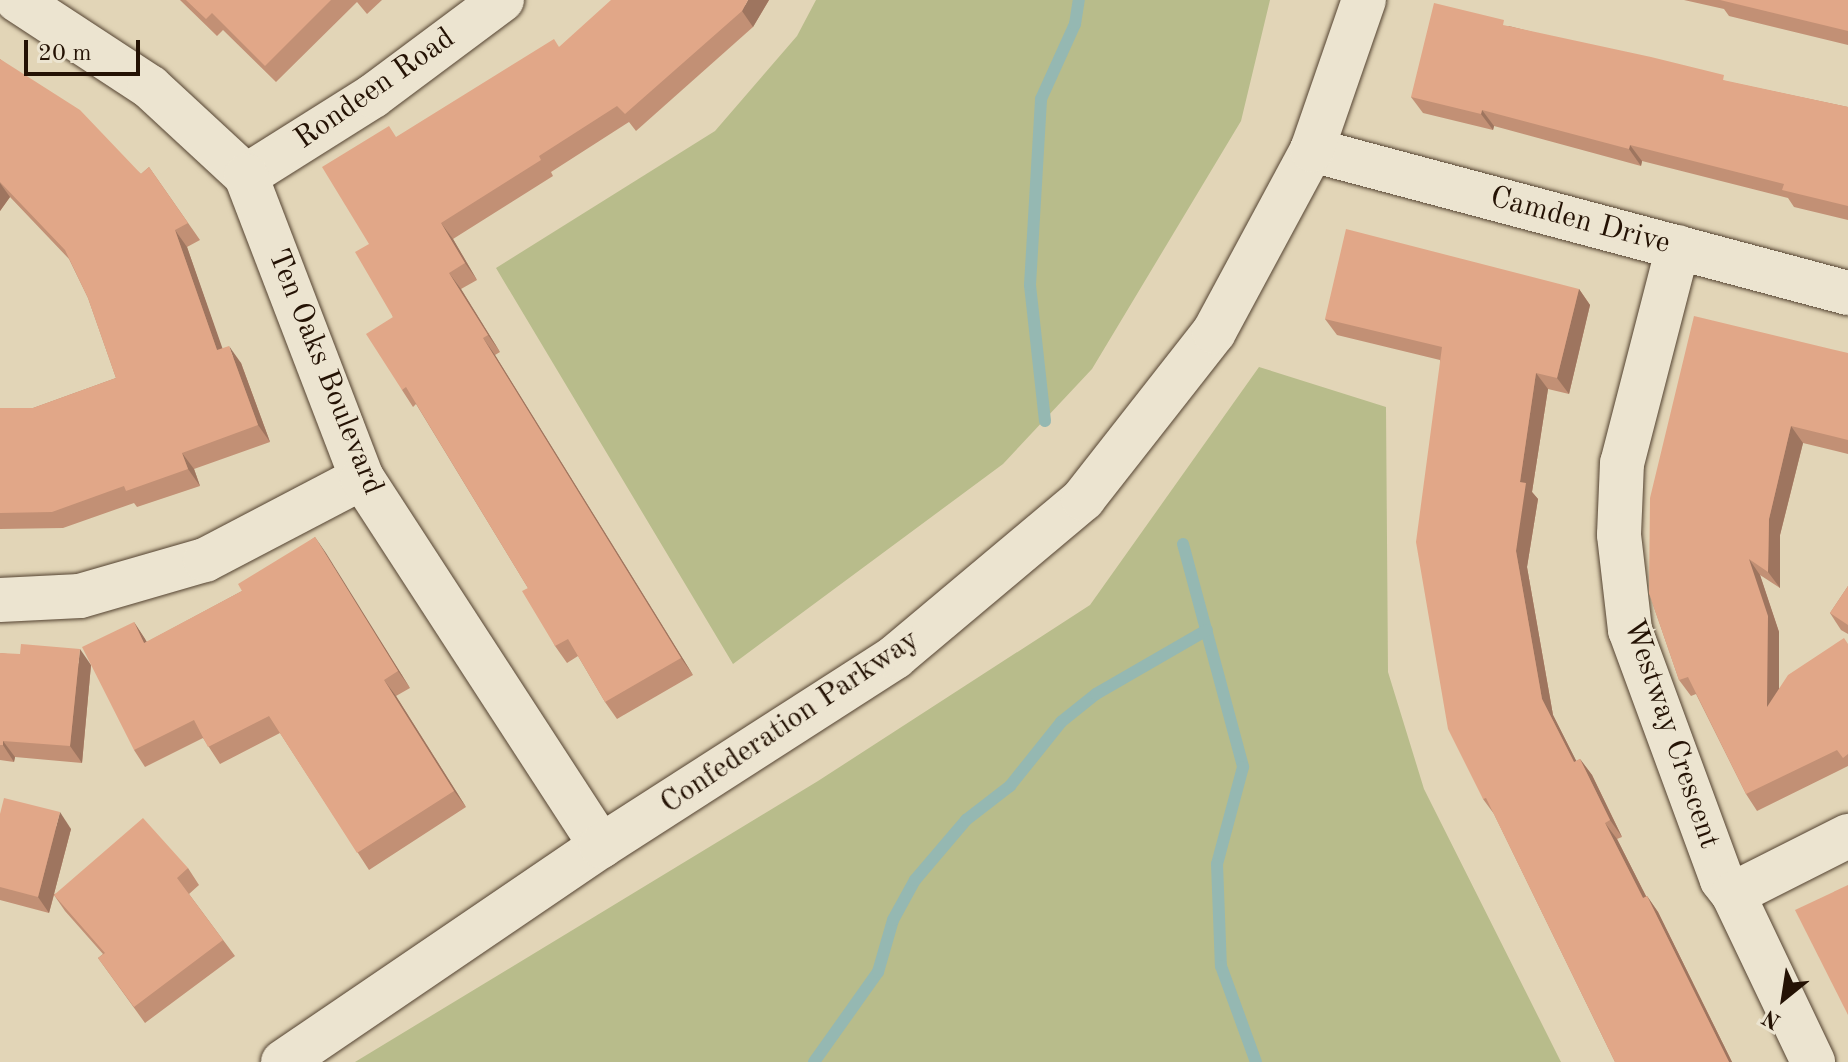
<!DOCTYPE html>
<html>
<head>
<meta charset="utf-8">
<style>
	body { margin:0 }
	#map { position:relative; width:1848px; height:1062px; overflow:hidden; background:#e2d5b7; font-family:"Old Standard TT",serif }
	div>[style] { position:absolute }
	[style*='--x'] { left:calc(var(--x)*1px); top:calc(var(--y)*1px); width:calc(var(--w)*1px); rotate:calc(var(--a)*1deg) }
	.green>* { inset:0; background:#b8bc8b }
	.stream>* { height:12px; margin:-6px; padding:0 6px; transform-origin:6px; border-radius:6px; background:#95b8b2 }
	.roads { filter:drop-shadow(0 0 2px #544331) drop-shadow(0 0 2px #544331) }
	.minor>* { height:44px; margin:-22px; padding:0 22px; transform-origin:22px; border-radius:22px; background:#ece4d0 }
	.tertiary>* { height:44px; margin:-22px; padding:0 22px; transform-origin:22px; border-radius:22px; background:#ece4d0 }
	.wall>* { inset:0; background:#c29075 }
	.shaded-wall>* { inset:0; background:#9e755f }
	.building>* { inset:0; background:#e1a788 }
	span { translate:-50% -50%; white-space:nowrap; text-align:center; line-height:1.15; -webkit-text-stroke:7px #ece4d0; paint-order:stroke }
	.street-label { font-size:30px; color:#241204 }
	.north { position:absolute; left:1744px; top:958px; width:80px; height:80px; -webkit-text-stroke:6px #ece4d0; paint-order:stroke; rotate:210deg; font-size:22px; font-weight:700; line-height:32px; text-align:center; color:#241204 }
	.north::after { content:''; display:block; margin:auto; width:28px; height:36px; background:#241204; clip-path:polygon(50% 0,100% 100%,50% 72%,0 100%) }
	.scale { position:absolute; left:24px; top:40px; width:116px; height:36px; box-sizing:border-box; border:4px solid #241204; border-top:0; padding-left:10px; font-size:24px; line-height:28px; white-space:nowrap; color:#241204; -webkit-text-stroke:6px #ece4d0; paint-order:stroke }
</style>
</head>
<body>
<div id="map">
	<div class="green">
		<i style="clip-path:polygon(816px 0,1270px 0,1241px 121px,1092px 369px,1003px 464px,733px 664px,496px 268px,715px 131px,797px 36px)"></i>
		<i style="clip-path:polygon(1259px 367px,1386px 407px,1388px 672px,1424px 789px,1561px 1062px,355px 1062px,818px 781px,1090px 605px)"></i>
	</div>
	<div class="stream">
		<i style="--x:1045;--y:421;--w:137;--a:-96.3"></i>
		<i style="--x:1030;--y:285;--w:186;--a:-86.6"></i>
		<i style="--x:1041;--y:99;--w:82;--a:-65.6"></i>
		<i style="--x:1075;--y:24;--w:24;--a:-81"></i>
		<i style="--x:1183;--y:544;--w:231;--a:74.9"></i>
		<i style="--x:1243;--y:767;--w:100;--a:105"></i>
		<i style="--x:1217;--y:864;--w:102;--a:87.8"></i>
		<i style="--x:1221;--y:966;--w:102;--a:70"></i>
		<i style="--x:814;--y:1062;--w:110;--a:-54.6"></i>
		<i style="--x:878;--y:972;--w:54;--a:-73.9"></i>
		<i style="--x:893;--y:920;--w:46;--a:-61.2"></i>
		<i style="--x:915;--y:880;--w:79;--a:-49.6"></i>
		<i style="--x:966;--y:820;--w:56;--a:-37.7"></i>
		<i style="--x:1010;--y:786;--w:82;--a:-51.4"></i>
		<i style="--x:1061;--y:722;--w:45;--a:-38.7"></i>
		<i style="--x:1096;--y:694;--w:128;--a:-30"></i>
	</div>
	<div class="roads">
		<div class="minor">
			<i style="--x:1312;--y:150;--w:555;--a:14.94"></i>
			<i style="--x:246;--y:176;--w:150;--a:-32.2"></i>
			<i style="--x:373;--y:96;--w:161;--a:-36.7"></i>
			<i style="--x:1678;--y:247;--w:223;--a:104.5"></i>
			<i style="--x:1622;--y:463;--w:72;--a:92.4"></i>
			<i style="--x:1619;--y:535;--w:96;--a:83.4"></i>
			<i style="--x:1630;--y:630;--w:266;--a:69.8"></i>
			<i style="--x:1722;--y:880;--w:18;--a:52"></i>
			<i style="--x:1733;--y:894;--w:186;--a:64.5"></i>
			<i style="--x:0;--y:600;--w:80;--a:-2.9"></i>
			<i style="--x:80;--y:596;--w:130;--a:-16.1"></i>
			<i style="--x:205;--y:560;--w:177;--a:-27.6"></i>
			<i style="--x:1733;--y:894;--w:129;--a:-26.8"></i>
		</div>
		<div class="tertiary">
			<i style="--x:17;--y:0;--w:159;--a:33.2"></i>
			<i style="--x:150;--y:87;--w:131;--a:42.8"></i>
			<i style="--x:246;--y:176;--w:324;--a:69"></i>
			<i style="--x:362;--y:478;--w:439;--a:57"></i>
			<i style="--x:283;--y:1062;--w:384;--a:-34.2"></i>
			<i style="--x:601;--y:846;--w:350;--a:-32.7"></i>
			<i style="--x:895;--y:657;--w:246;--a:-40"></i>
			<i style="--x:1083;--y:499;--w:212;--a:-51.9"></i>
			<i style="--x:1214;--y:332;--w:207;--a:-61.7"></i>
			<i style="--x:1312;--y:150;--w:159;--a:-70.9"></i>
		</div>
	</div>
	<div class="wall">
		<i style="clip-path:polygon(180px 0,382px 0,367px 14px,357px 2px,276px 82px,223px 30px,217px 36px)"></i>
		<i style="clip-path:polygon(769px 0,753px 27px,636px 131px,629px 122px,551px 172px,553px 176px,453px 239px,477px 280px,461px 289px,500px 352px,495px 355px,693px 675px,617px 719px,605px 702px,578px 656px,567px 663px,555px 646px,528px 588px,416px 404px,413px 407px,402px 390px,393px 317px,369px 244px,397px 137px,559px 47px)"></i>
		<i style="clip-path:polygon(1684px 0,1848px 0,1848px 45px,1729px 16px,1724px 9px)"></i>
		<i style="clip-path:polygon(1509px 26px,1729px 82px,1848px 107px,1848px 220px,1794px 207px,1788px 198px,1642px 161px,1641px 166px,1494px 126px,1493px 130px,1423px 113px,1411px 97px)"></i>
		<i style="clip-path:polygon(0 59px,141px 174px,149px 167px,200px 240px,187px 247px,222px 349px,241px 363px,270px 442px,194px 469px,200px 486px,137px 507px,134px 503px,63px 528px,0 529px,0 408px,33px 408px,116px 378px,88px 298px,69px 259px,10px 197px,0 211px)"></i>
		<i style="clip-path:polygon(1579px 289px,1590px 305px,1569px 394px,1548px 389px,1532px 492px,1538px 499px,1527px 567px,1553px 715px,1576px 761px,1580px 759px,1592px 775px,1622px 837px,1617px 839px,1646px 896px,1647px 896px,1658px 912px,1732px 1062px,1615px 1062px,1494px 814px,1483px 799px,1440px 360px,1337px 335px,1325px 319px)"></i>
		<i style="clip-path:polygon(1848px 353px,1848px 454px,1803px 443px,1780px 535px,1780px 588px,1760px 575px,1779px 632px,1779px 689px,1848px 644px,1848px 766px,1757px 811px,1746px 794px,1696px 694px,1691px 696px,1679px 680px,1649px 593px)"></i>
		<i style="clip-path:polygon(315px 537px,410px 688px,396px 696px,466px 807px,369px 870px,280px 733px,220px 764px,203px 738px,145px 767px,134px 750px,134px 622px,147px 642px,242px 591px)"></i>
		<i style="clip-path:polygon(1848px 586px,1848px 634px,1841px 630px,1830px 613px)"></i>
		<i style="clip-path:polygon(0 653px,91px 665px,82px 763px,15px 757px,14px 762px,0 760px)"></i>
		<i style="clip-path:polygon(0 814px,71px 829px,54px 894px,188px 868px,199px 885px,189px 894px,235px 956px,145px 1023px,98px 958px,103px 954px,65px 911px,54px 895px,49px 913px,0 900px)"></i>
	</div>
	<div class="shaded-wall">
		<i style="clip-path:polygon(748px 0,769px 0,753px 27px,742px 11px)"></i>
		<i style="clip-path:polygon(1482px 110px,1494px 126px,1493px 130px,1481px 114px)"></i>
		<i style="clip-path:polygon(1630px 145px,1642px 161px,1641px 166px,1629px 149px)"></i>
		<i style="clip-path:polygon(0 183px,10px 197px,0 211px)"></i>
		<i style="clip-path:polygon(441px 223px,453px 239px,477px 280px,465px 263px)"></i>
		<i style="clip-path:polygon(175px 230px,187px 247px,229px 367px,217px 350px)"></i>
		<i style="clip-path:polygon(449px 273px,461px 289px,500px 352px,488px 335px)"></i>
		<i style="clip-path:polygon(1579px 289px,1590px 305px,1569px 394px,1557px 378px)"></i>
		<i style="clip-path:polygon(483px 338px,495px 355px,693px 675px,681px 658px)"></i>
		<i style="clip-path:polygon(229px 346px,241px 363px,270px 442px,258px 425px)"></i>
		<i style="clip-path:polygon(1536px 373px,1548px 389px,1532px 492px,1538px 499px,1527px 567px,1553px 715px,1585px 778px,1574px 762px,1542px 699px,1516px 551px,1520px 482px)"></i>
		<i style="clip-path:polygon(1791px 426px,1803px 443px,1780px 535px,1780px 588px,1768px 572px,1769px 519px)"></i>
		<i style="clip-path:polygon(182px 453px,194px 469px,200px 486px,188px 469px)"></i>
		<i style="clip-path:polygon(315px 537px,326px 553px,410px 688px,398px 671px)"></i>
		<i style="clip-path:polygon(1749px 559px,1760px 575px,1779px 632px,1779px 723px,1767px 707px)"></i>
		<i style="clip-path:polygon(134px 622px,145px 639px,156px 660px,144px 643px)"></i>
		<i style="clip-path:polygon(80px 649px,91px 665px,82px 763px,70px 746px)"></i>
		<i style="clip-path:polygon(384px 680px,396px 696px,466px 807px,454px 791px)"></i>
		<i style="clip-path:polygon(3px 741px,15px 757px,14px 762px,3px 745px)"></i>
		<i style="clip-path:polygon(1580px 759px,1592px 775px,1622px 837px,1610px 820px)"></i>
		<i style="clip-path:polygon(60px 812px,71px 829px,49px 913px,38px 897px)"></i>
		<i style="clip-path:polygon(1605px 823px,1617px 839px,1655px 914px,1643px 898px)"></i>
		<i style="clip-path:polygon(1647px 896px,1658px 912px,1732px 1062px,1729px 1062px)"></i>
	</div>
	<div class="building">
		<i style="clip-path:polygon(186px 0,331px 0,265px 66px,212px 13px,206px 19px)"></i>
		<i style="clip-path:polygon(611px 0,748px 0,742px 11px,625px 114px,617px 106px,539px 156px,541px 160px,441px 223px,465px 263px,449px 273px,488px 335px,483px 338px,681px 658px,605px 702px,568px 639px,555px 646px,522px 591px,528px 588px,406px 387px,402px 390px,366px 334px,393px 317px,355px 252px,369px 244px,322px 167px,389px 126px,396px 137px,554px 39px,559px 47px)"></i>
		<i style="clip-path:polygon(1720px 0,1848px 0,1848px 31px)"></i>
		<i style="clip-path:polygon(1434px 3px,1504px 20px,1503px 25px,1651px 57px,1724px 75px,1723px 80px,1848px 107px,1848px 206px,1782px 190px,1784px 184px,1630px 145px,1629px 149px,1482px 110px,1481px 114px,1411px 97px)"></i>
		<i style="clip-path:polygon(0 59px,80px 110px,141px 174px,149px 167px,188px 223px,175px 230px,217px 350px,229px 346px,258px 425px,182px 453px,188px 469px,126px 491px,124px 486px,52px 512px,0 513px,0 408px,33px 408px,116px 378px,88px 298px,65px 250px,0 182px)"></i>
		<i style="clip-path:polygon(1346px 229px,1579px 289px,1557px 378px,1536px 373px,1520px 482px,1526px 483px,1516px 551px,1542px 699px,1574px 762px,1580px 759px,1610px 820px,1605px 823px,1643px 898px,1647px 896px,1729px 1062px,1615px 1062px,1486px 798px,1483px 799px,1448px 729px,1416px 542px,1442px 347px,1325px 319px)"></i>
		<i style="clip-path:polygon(1694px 316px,1848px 353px,1848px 440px,1791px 426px,1769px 519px,1768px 572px,1749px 559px,1768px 616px,1767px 707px,1788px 675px,1844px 638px,1848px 644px,1848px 754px,1843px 758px,1837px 750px,1746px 794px,1688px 677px,1679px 680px,1649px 593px,1650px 498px)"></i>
		<i style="clip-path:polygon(315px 537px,398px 671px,384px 680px,454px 791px,357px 853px,269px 716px,208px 747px,194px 720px,134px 750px,82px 647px,134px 622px,144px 643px,242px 591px,238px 584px)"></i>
		<i style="clip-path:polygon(1848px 586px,1848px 625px,1830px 613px)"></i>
		<i style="clip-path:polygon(21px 644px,80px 649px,70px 746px,3px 741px,3px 745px,0 745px,0 653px,20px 654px)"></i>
		<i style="clip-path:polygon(4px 798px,60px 812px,38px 897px,0 887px,0 814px)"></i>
		<i style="clip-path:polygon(143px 818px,188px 868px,177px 878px,223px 940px,134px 1007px,98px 958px,105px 953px,54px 895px)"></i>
		<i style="clip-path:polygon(1848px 885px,1848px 1015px,1795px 910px)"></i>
	</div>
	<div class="street-label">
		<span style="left:375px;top:89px;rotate:-35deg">Rondeen Road</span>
		<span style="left:1580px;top:221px;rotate:15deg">Camden Drive</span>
		<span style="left:325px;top:372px;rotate:68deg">Ten Oaks Boulevard</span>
		<span style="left:790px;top:722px;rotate:-34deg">Confederation Parkway</span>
		<span style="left:1671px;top:734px;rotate:71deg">Westway Crescent</span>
	</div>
	<div class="north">N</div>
	<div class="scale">20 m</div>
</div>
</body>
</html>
